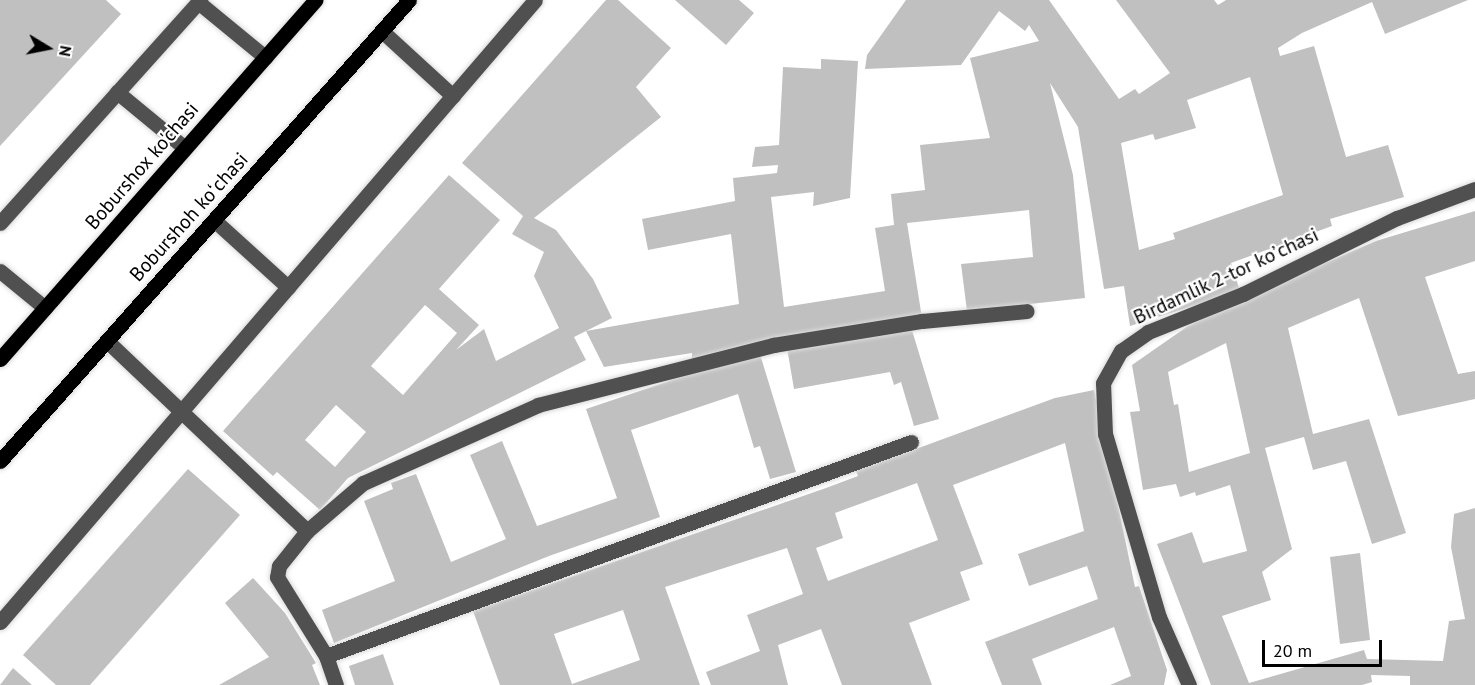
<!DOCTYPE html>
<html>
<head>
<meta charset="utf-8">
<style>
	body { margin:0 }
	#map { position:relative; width:1475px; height:685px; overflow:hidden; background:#fff; font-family:"PT Sans",sans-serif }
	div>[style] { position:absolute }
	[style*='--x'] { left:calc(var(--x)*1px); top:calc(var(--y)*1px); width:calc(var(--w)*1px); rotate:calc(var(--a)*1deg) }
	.building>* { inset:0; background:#c0c0c0 }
	.roads { filter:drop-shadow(0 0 2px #dbdbdb) drop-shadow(0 0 2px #dbdbdb) }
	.minor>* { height:15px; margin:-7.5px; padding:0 7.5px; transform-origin:7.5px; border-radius:7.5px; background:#505050 }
	.major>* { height:15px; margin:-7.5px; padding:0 7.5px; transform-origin:7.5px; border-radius:7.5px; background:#000 }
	span { translate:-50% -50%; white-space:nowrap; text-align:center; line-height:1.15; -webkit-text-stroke:4.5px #fff; paint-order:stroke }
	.street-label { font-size:20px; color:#000 }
	.north { position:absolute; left:18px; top:18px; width:60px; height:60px; -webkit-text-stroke:4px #fff; paint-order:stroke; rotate:100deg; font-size:16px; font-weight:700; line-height:24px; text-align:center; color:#000 }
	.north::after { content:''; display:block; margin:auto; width:21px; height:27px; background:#000; clip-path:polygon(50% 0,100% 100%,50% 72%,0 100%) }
	.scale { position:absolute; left:1262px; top:640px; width:120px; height:27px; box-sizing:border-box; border:3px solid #000; border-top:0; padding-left:8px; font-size:18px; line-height:21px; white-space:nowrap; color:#000; -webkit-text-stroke:4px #fff; paint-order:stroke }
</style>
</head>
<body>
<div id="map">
	<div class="building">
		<i style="clip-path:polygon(0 0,106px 0,121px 14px,0 146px)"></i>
		<i style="clip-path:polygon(evenodd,606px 0,618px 0,671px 48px,636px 87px,661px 117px,534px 218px,556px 230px,593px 279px,612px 318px,586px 331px,739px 304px,731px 234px,648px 250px,642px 219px,735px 201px,733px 178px,777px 173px,778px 165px,752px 167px,755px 147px,779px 145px,783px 67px,821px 69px,821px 59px,858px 61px,850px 198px,813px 206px,814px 192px,771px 197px,784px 307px,885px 291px,875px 228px,894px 225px,891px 194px,925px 190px,920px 145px,990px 138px,970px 58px,1039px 41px,1029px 25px,1025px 31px,999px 11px,961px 65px,865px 69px,867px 55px,906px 0,1049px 0,1119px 99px,1135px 89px,1139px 94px,1170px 73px,1116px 0,1214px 0,1218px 5px,1226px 0,1468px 0,1385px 34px,1372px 2px,1302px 33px,1278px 48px,1280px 56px,1314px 46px,1346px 157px,1388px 145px,1404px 197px,1330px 219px,1332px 226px,1231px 263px,1240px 291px,1130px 326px,1124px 286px,1104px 289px,1078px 127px,1050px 83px,1073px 175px,1085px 298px,967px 311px,961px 264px,1033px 257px,1029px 210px,907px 223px,922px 318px,692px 360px,692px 353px,604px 367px,586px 331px,574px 337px,586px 360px,348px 478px,320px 510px,277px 472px,273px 476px,223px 431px,449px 175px,500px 220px,439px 289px,479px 325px,456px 350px,484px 329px,496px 361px,559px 328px,534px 276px,544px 252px,512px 234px,523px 216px,462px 163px,606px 0,1250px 77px,1283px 195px,1173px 233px,1175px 239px,1139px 250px,1121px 143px,1153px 134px,1155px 140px,1196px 128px,1187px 100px,1250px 77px,606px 0,425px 305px,457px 333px,403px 395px,371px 366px,425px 305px,606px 0,336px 405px,366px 432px,335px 467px,305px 440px,336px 405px)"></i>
		<i style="clip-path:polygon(675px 0,739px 0,754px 13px,726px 45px)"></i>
		<i style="clip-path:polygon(evenodd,1475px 211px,1475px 261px,1425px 277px,1458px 374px,1475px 371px,1475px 399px,1398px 416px,1359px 298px,1288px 328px,1313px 434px,1369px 419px,1406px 533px,1372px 544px,1346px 461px,1313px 470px,1304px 437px,1265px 448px,1292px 549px,1262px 572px,1271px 600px,1222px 616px,1249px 683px,1364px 650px,1367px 659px,1443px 661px,1449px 621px,1465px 619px,1451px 547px,1454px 514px,1475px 508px,1475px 685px,1410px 685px,1410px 676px,1371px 675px,1372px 682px,1362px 685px,1211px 685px,1157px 544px,1192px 532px,1203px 563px,1247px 551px,1230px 485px,1196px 496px,1195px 492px,1180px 497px,1176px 484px,1143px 490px,1130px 412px,1140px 411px,1132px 365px,1188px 326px,1244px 298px,1376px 241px,1475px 211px,1226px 343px,1250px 453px,1189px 472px,1178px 404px,1174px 405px,1168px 372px,1226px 343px)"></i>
		<i style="clip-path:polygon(911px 327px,939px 419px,914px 426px,901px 382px,894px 385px,890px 372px,794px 389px,787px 348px)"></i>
		<i style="clip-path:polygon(759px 351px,796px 472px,770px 479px,760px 446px,754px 448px,738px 394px,631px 430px,660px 517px,549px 556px,334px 643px,322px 610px,395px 581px,364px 501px,393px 489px,391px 483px,416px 474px,451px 562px,506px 539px,470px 455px,502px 441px,537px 526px,617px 498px,586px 409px)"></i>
		<i style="clip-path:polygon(evenodd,1094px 390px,1135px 587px,1139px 586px,1167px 670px,1164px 685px,1110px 685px,1131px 676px,1114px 627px,1032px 659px,1042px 685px,1002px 685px,985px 642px,1098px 599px,1087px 566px,1029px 586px,1018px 554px,1084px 531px,1065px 443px,953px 485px,983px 564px,960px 572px,970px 600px,909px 623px,932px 685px,842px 685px,821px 629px,778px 645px,788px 685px,711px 685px,706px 672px,760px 651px,747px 615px,803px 594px,787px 548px,665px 587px,700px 685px,500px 685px,473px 611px,826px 488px,858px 476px,856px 471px,1055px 398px,1094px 390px,917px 483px,938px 540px,828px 581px,816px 548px,843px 538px,835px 513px,917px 483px,1094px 390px,623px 610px,640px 660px,572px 684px,554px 634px,623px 610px)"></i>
		<i style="clip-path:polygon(188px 469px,240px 515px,90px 685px,56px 685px,23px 655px)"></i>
		<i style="clip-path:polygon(1360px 553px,1370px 640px,1340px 644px,1330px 557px)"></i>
		<i style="clip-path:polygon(253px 578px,285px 613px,316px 663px,312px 665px,320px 685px,219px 685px,269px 657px,225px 603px)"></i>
		<i style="clip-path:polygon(383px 654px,394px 685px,355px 685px,349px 666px)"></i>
		<i style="clip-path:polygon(13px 668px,32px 685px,0 685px)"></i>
	</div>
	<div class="roads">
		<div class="minor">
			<i style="--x:198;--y:2;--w:87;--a:39.4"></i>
			<i style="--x:382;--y:31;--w:96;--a:42.5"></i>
			<i style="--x:117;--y:92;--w:88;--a:39.5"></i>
			<i style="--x:214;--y:220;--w:100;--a:42.2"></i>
			<i style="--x:0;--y:223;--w:300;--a:-48.1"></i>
			<i style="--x:0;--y:271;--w:58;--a:39.4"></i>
			<i style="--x:107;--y:341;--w:276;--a:43.5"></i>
			<i style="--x:307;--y:531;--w:45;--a:128.7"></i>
			<i style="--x:279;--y:566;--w:11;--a:100"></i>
			<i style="--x:277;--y:577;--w:93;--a:58.2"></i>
			<i style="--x:326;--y:656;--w:31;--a:71"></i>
			<i style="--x:307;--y:531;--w:74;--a:-40.6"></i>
			<i style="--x:363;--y:483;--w:192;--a:-24"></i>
			<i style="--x:538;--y:405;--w:243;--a:-14.3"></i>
			<i style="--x:773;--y:345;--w:151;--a:-9.2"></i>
			<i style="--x:922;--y:321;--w:105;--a:-5.4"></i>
			<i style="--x:0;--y:622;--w:820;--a:-49.3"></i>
			<i style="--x:326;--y:656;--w:623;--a:-20.09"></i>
			<i style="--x:1189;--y:685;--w:74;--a:-113.8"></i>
			<i style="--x:1159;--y:617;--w:191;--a:-106.4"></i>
			<i style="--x:1105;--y:434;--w:51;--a:-92.2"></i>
			<i style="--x:1103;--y:383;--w:37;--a:-61"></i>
			<i style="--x:1121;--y:351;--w:33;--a:-35"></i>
			<i style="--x:1148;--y:332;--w:102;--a:-21.8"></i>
			<i style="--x:1243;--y:294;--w:172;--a:-26.3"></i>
			<i style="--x:1397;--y:218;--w:83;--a:-20.4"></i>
		</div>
		<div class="major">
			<i style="--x:0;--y:359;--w:478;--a:-48.7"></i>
			<i style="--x:0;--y:461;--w:616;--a:-48.42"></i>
		</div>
	</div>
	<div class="street-label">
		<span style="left:142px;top:166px;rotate:-49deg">Boburshox ko'chasi</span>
		<span style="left:189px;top:217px;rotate:-48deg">Boburshoh koʻchasi</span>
		<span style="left:1226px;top:276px;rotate:-25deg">Birdamlik 2-tor koʼchasi</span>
	</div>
	<div class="north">N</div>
	<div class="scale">20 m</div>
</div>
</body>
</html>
